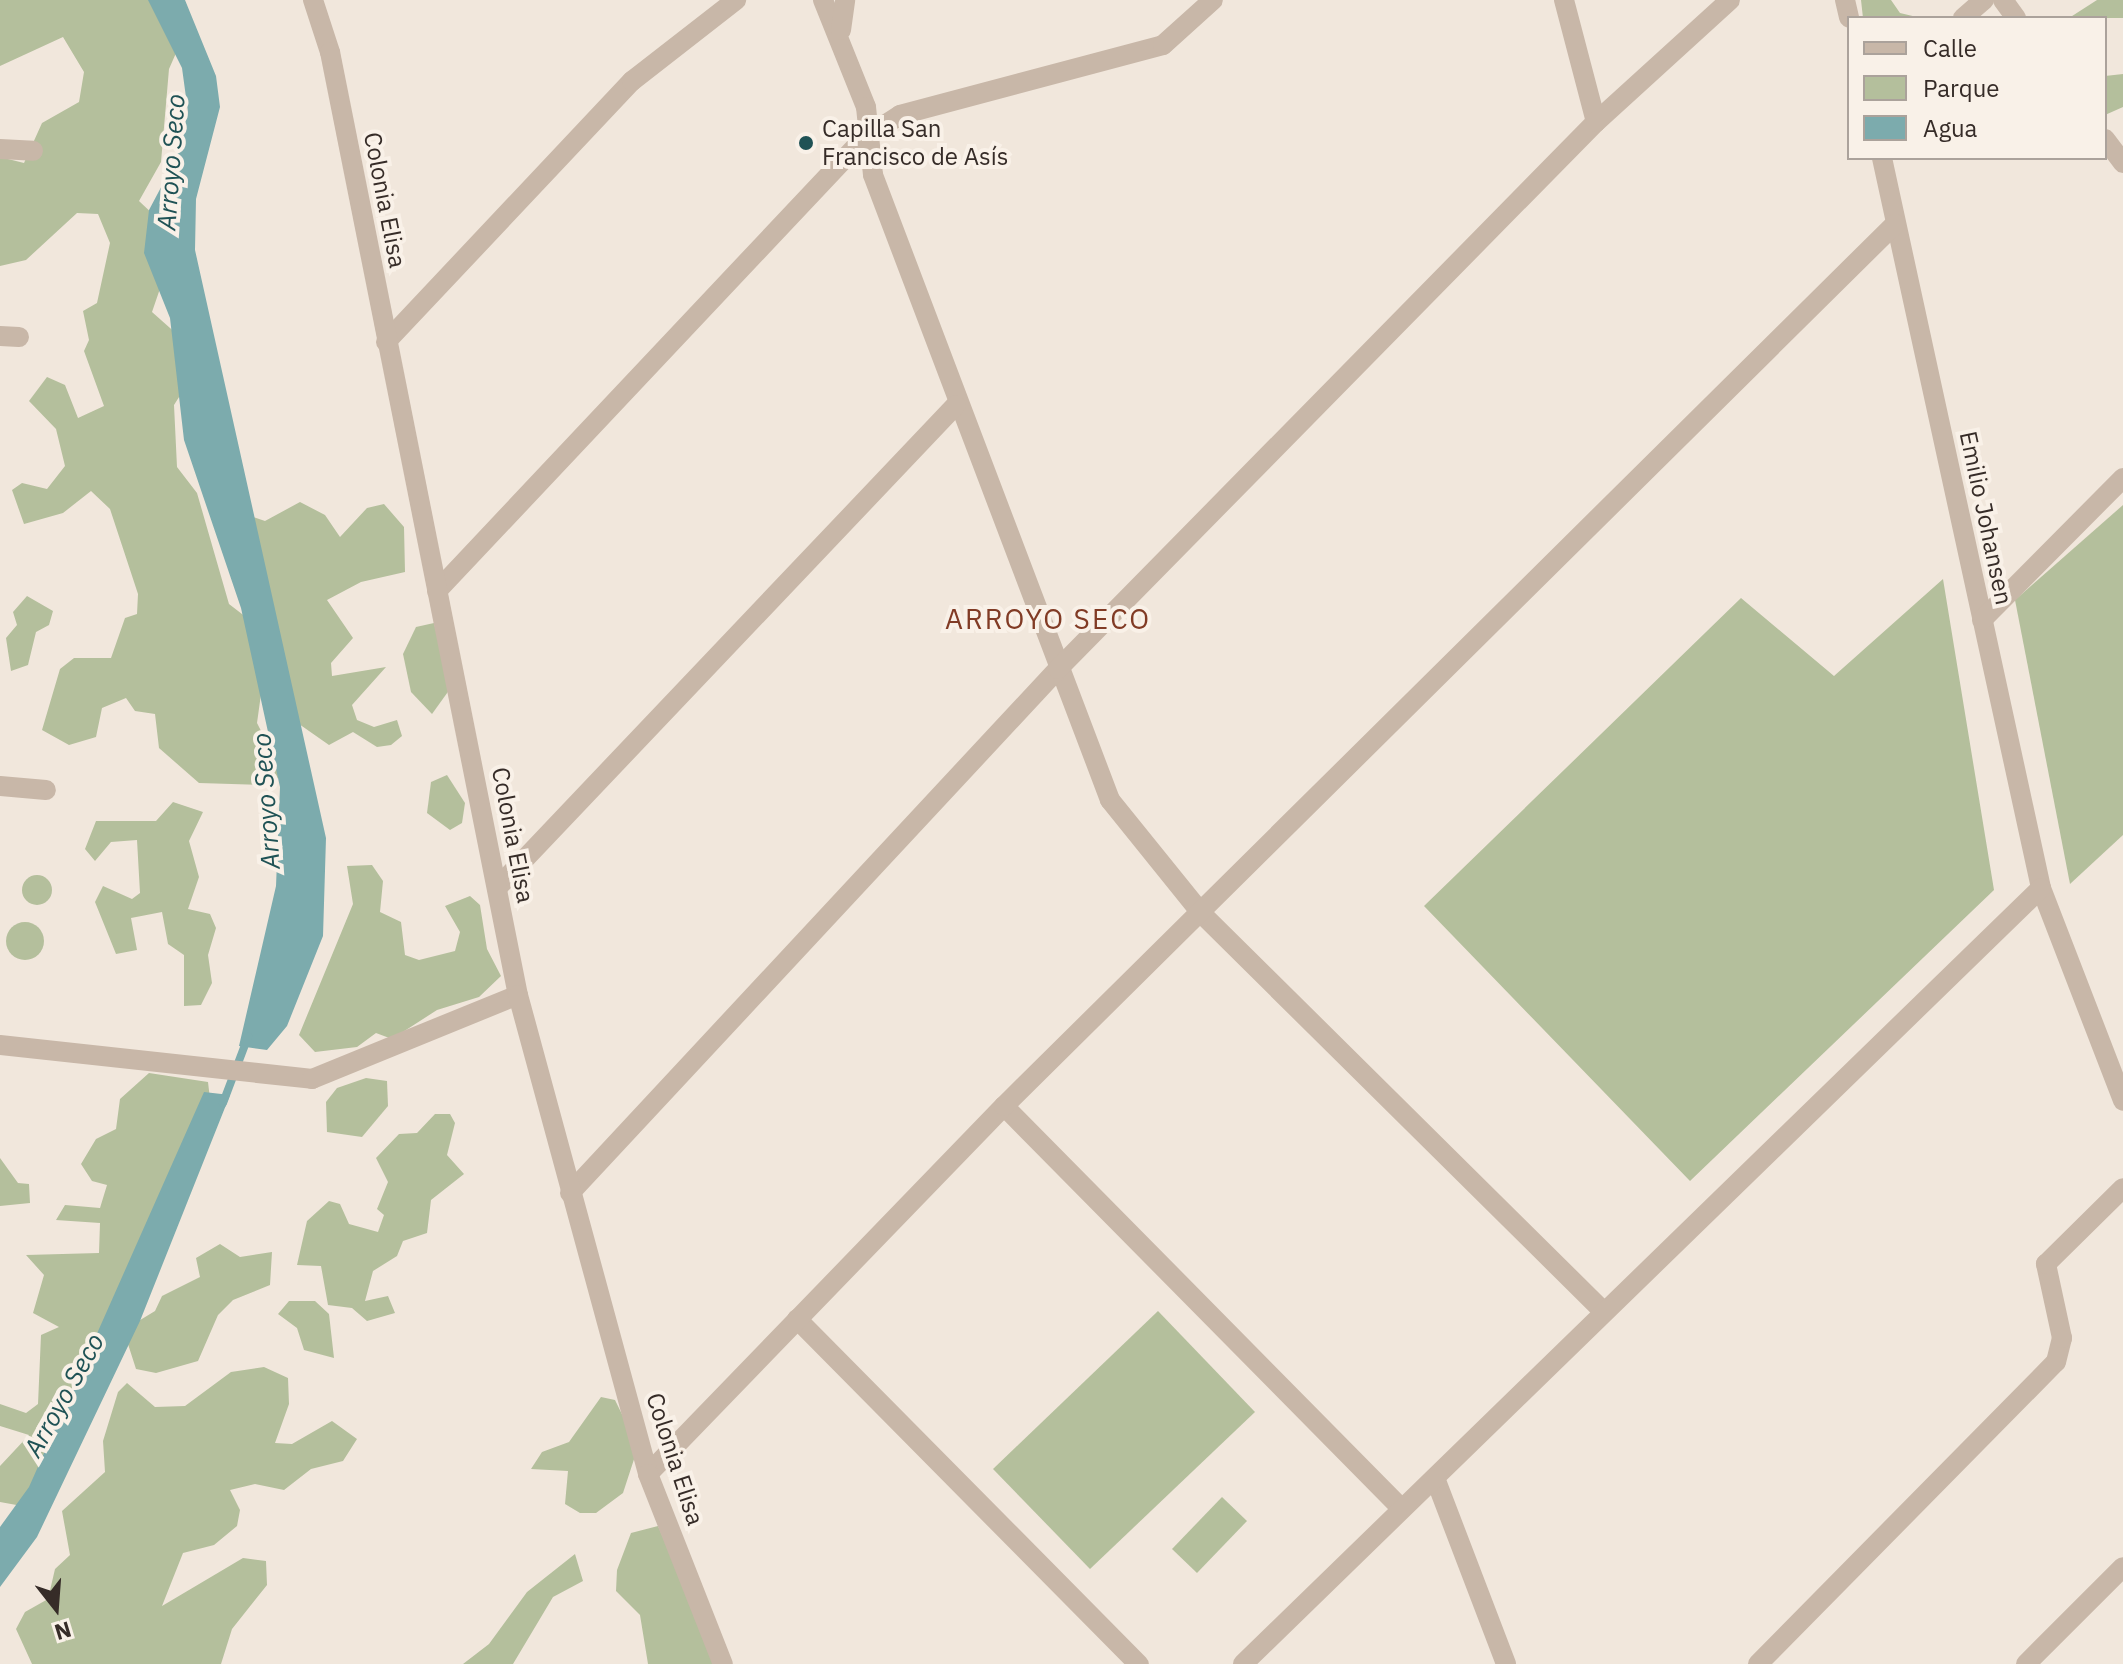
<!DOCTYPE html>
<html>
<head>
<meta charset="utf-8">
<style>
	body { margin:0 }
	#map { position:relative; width:2123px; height:1664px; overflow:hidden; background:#f1e7dc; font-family:"IBM Plex Sans",sans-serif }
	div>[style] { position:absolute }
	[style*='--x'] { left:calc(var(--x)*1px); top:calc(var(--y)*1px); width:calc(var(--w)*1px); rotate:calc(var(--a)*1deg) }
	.green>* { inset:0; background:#b4bf9c }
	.round { border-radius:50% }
	.water>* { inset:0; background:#7cabad }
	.stream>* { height:8px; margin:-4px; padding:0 4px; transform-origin:4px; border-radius:4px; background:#7cabad }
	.minor>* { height:20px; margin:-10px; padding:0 10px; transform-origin:10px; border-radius:10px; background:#c8b7a8 }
	.tertiary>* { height:20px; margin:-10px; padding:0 10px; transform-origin:10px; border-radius:10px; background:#c8b7a8 }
	.dots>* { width:22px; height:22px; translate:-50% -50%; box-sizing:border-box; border:4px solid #f9f1e8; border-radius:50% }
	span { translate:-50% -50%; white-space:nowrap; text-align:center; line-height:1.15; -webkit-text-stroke:8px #f9f1e8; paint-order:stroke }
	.poi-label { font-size:24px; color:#362c28 }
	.left { translate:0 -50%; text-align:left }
	.street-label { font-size:24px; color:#362c28 }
	.water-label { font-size:26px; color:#1f5255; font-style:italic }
	.quarter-label { font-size:28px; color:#813b25; letter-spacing:2px }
	.legend { position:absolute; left:1847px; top:16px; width:260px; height:144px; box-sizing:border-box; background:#f9f1e8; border:2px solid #aba29b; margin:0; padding:10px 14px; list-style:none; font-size:24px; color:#362c28 }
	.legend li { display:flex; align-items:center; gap:16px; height:40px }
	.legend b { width:40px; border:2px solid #aba29b }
	.north { position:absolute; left:16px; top:1568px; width:80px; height:80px; -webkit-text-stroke:6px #f9f1e8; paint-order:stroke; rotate:163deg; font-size:22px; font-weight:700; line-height:32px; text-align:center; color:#362c28 }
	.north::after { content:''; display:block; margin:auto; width:28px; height:36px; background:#362c28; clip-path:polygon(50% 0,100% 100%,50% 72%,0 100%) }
</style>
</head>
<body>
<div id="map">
	<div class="green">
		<i style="clip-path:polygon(0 0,155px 0,180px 44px,169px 69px,161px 162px,139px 201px,156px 217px,164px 277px,152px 312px,179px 336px,186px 386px,174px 405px,177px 467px,197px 493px,229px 604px,251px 621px,262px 687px,257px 723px,283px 774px,269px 785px,199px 783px,159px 748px,155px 714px,135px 711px,126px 698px,102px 708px,96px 737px,69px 745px,42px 730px,60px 669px,74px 658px,111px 658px,125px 618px,137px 614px,138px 594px,110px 509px,91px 491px,63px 513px,24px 524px,12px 490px,22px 483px,47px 489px,65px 466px,56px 429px,29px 401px,47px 377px,65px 385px,78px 418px,104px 406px,84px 351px,89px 340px,83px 311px,97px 303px,110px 243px,98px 214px,77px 213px,26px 260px,0 266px,0 157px,24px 163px,42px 123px,79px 102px,84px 72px,63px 37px,0 66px)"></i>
		<i style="clip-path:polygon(1891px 0,1900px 13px,1921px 18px,1863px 18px,1861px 0)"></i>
		<i style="clip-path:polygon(2097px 0,2123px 0,2123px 18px,2069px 18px)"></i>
		<i style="clip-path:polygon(2123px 74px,2123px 107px,2105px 115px,2105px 76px)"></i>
		<i style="clip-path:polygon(300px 502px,325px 515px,340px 537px,367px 508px,384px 504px,404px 527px,405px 572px,361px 582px,327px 600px,353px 638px,331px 663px,332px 676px,386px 667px,352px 705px,357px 720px,374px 727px,397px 720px,402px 736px,391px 745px,377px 747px,353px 732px,329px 745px,299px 724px,247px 515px,265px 521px)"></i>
		<i style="clip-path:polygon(2123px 505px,2123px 835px,2070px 884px,2015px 600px)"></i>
		<i style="clip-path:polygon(1943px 579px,1994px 890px,1690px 1181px,1424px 906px,1741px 598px,1834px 676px)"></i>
		<i style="clip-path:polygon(27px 596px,53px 611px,49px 625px,36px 632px,28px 665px,11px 671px,6px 638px,17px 625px,13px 612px)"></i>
		<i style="clip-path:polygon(434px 623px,450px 689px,432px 714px,411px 692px,403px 654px,416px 627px)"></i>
		<i style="clip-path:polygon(447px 775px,465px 803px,462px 823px,450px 830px,427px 813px,431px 782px)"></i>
		<i style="clip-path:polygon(173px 802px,203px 812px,189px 841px,199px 877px,188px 909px,210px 914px,216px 928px,208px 955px,212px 983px,201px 1005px,184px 1006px,184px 955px,168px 944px,162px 912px,131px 918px,137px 950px,116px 954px,95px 902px,103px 886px,132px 899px,140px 893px,137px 840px,111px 842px,95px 861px,85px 849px,96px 821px,156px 821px)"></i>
		<i style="clip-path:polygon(372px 865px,383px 881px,380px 912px,401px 922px,405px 955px,419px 960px,455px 951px,460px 932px,445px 906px,470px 896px,480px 905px,487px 949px,501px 976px,479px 997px,437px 1010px,392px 1039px,376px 1033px,357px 1047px,315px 1052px,299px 1035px,353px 904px,347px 866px)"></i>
		<i class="round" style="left:22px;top:875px;width:30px;height:30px"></i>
		<i class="round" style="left:6px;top:922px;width:38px;height:38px"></i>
		<i style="clip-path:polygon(149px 1073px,208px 1082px,210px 1099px,145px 1227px,144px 1245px,22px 1506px,0 1502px,0 1466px,29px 1435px,0 1426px,0 1404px,26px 1413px,38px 1404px,41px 1335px,59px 1327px,33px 1313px,44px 1275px,26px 1255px,99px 1253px,100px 1223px,56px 1220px,65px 1205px,100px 1208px,107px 1185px,92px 1181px,81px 1164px,96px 1139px,116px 1129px,120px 1099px)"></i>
		<i style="clip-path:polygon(366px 1078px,387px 1081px,388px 1106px,362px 1137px,327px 1132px,326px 1102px,337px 1088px)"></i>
		<i style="clip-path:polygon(435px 1114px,450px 1114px,455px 1123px,447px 1155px,464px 1174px,431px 1200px,427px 1233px,403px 1241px,397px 1256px,373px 1271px,365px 1301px,388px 1296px,395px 1313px,367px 1321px,352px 1308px,328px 1305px,321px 1266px,297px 1265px,307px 1221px,329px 1201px,340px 1204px,349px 1224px,378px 1232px,384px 1215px,377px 1209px,388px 1182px,376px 1158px,399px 1134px,417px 1133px)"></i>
		<i style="clip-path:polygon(0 1158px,18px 1183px,29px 1184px,30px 1203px,0 1206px)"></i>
		<i style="clip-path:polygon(220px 1244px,240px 1257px,272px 1252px,270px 1285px,233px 1300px,218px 1315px,198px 1361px,156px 1373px,136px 1369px,127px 1341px,132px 1325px,155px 1311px,162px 1296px,200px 1277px,196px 1258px)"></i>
		<i style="clip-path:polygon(289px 1301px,315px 1301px,329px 1314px,334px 1358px,304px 1350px,297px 1328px,278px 1314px)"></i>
		<i style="clip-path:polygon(1158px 1311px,1255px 1412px,1090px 1569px,993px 1469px)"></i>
		<i style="clip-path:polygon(264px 1367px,288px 1378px,289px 1404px,275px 1443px,292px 1444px,332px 1421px,357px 1439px,343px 1461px,311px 1469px,284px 1490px,255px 1484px,230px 1490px,240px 1510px,237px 1526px,214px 1545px,183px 1553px,162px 1606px,243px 1558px,266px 1561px,267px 1585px,232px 1629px,221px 1664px,32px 1664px,16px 1629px,25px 1612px,48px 1599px,55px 1569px,70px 1555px,62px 1511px,105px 1472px,103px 1441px,118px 1392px,127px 1383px,155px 1407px,185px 1406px,231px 1372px)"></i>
		<i style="clip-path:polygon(601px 1397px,615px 1400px,638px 1447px,623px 1493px,596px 1513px,580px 1513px,565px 1504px,568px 1471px,531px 1469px,542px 1452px,569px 1442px)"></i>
		<i style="clip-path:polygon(1222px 1497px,1247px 1521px,1197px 1573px,1172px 1549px)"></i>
		<i style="clip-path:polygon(658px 1526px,719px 1664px,648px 1664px,640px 1615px,616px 1591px,617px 1570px,631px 1533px)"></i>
		<i style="clip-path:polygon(575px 1554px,583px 1581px,553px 1597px,513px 1664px,463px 1664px,489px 1644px,527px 1592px)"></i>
	</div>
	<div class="water">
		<i style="clip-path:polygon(148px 0,185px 0,216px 76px,220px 107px,196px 199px,195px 250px,326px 838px,323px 936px,287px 1026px,267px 1050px,239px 1046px,276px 886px,280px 787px,241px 608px,184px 440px,170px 318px,144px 253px,149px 210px,176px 159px,188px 112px,182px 68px)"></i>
		<i style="clip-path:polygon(204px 1092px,230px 1095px,140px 1321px,37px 1537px,0 1587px,0 1527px,29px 1487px)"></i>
	</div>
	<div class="stream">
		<i style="--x:223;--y:1103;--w:71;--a:-69.3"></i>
	</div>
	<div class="minor">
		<i style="--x:823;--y:0;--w:115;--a:68.1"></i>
		<i style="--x:866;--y:107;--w:68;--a:84.1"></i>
		<i style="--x:873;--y:175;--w:668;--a:69.23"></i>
		<i style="--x:1110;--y:800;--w:146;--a:51.1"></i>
		<i style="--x:1202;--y:914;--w:564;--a:44.71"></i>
		<i style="--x:1564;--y:0;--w:126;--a:75.3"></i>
		<i style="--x:1845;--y:0;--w:18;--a:77"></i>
		<i style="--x:2003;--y:0;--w:22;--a:54"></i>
		<i style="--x:1963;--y:18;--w:28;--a:-41"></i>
		<i style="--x:841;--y:30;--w:30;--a:-82"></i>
		<i style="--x:2105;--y:139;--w:30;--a:53"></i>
		<i style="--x:0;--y:149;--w:33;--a:3"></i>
		<i style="--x:1882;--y:158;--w:747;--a:77.71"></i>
		<i style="--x:2041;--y:888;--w:228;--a:68.9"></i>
		<i style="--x:0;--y:336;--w:19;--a:3"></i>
		<i style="--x:386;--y:342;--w:359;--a:-46.7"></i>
		<i style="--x:632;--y:81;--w:132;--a:-37.9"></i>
		<i style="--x:437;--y:591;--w:621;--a:-46.7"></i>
		<i style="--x:863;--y:139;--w:44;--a:-33"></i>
		<i style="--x:900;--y:115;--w:272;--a:-14.9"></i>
		<i style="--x:1163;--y:45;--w:67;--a:-42"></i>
		<i style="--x:1982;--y:620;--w:200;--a:-45.2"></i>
		<i style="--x:0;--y:786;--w:46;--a:5"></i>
		<i style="--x:497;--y:888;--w:666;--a:-46.46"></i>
		<i style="--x:0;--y:1045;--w:314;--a:6.2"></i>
		<i style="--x:312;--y:1079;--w:222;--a:-22.2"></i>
		<i style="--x:1004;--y:1106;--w:566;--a:45.36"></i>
		<i style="--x:570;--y:1193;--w:716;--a:-47.04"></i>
		<i style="--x:1058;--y:669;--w:767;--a:-45.48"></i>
		<i style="--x:1596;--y:122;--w:181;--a:-42.3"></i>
		<i style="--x:797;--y:1319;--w:486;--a:45.3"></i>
		<i style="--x:648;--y:1474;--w:512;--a:-45.95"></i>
		<i style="--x:1004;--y:1106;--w:1254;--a:-44.71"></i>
		<i style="--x:1435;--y:1478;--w:199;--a:69.1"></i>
		<i style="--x:1243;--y:1664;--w:1113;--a:-44.2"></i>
		<i style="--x:1758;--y:1664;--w:424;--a:-45.4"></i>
		<i style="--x:2056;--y:1362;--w:25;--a:-76"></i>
		<i style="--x:2062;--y:1338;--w:76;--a:-102.2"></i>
		<i style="--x:2046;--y:1264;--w:108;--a:-44.6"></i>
		<i style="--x:2026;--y:1664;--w:137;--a:-45"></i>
	</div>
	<div class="tertiary">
		<i style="--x:313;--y:0;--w:55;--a:71.9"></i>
		<i style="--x:330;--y:52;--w:962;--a:78.73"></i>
		<i style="--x:518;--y:995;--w:496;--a:74.8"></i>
		<i style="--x:648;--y:1474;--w:204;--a:68.5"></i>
	</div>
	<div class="dots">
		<i style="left:806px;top:143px;background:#1f5255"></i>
	</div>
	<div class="poi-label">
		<span class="left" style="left:822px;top:143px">Capilla San<br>Francisco de Asís</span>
	</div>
	<div class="street-label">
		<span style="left:385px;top:200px;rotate:79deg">Colonia Elisa</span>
		<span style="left:1986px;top:518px;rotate:78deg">Emilio Johansen</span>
		<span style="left:513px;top:835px;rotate:79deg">Colonia Elisa</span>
		<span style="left:675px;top:1459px;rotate:72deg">Colonia Elisa</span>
	</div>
	<div class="water-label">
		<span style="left:171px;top:162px;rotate:-86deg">Arroyo Seco</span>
		<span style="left:266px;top:801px;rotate:-94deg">Arroyo Seco</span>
		<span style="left:64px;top:1395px;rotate:-61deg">Arroyo Seco</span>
	</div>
	<div class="quarter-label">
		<span style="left:1048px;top:619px">ARROYO SECO</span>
	</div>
	<ul class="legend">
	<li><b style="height:10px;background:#c8b7a8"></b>Calle</li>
	<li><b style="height:22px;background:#b4bf9c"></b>Parque</li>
	<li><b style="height:22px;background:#7cabad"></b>Agua</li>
	</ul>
	<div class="north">N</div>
</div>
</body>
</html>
